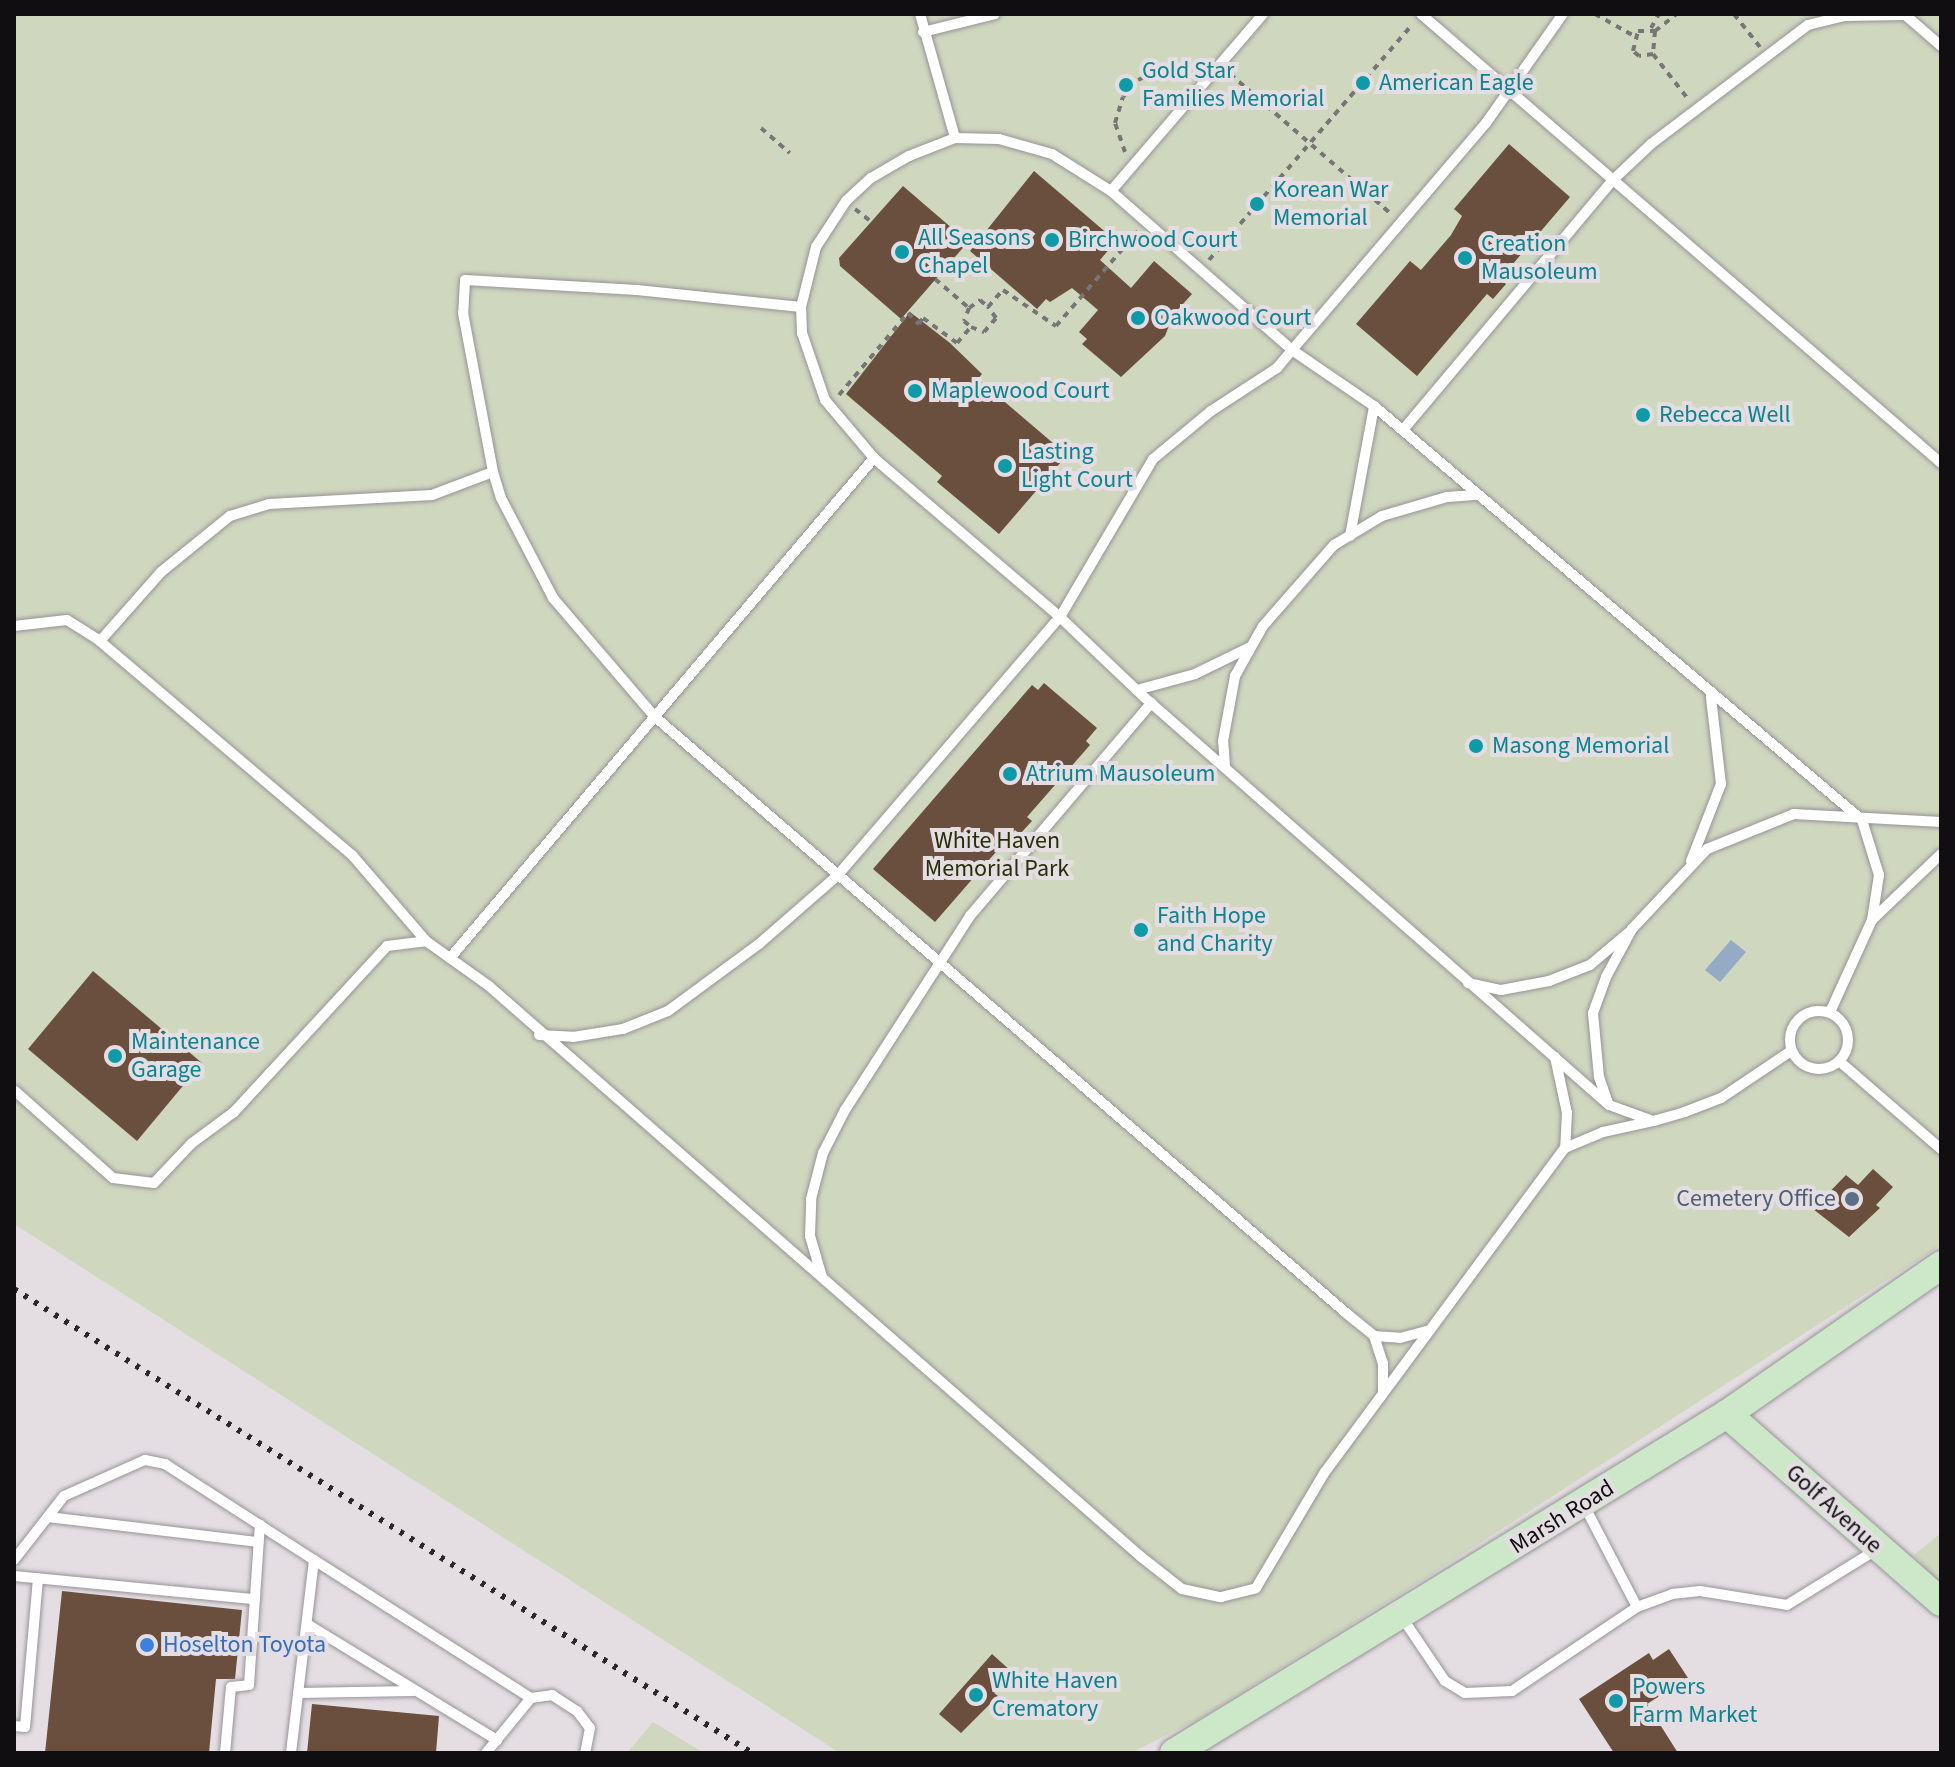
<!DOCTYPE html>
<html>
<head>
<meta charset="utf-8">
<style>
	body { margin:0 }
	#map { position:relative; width:1955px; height:1767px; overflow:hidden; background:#e4dee3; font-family:"Source Sans 3",sans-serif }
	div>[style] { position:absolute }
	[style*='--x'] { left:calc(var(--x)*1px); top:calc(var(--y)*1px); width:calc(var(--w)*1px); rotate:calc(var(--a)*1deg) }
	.green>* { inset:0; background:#cfd7bf }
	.water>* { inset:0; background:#95aac5 }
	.building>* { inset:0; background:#6a4e3e }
	.path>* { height:4px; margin-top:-2px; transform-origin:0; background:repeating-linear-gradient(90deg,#787477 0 6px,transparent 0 12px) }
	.roads { filter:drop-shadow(0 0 2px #979397) drop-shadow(0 0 2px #979397) }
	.lane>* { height:10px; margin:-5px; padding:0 5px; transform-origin:5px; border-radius:5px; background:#fff }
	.lane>.ring { margin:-5px; padding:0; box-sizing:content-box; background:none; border:10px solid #fff; border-radius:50% }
	.secondary>* { height:28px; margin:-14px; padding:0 14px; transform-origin:14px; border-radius:14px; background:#cde8c9 }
	.rail>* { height:6px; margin-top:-3px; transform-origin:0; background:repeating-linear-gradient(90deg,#2b282a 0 4px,transparent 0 12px) }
	.dots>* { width:22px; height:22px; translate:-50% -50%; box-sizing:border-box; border:4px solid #e4dee3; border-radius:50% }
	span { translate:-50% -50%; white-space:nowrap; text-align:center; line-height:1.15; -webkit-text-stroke:8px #e4dee3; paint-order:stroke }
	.culture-label { font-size:24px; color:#0d838f }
	.left { translate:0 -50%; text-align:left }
	.park-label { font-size:24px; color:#262f07 }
	.service-label { font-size:24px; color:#4e5e75 }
	.right { translate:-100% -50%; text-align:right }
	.street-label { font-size:24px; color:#100e10 }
	.shop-label { font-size:24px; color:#366cbe }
	.frame { position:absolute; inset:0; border:16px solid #100e10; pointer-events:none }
</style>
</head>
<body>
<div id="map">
	<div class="green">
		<i style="clip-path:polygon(14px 14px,1941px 14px,1941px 1245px,1423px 1580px,1197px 1720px,1131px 1753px,840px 1753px,14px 1224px)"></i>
		<i style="clip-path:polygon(1941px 1533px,1941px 1586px,1914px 1555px)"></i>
		<i style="clip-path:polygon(653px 1722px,704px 1753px,627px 1753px)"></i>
	</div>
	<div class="water">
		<i style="clip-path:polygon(1731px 940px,1746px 952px,1720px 982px,1705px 970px)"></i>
	</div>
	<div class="building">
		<i style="clip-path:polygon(1509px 144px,1570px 197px,1500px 279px,1506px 284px,1493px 299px,1487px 294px,1417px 376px,1356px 324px,1410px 261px,1421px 270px,1451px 235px,1462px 216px,1454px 209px)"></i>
		<i style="clip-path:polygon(1034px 171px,1116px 241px,1100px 260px,1131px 288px,1154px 261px,1192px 294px,1173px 315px,1165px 336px,1121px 377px,1082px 344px,1087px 339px,1079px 332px,1098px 310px,1072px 288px,1050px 302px,1046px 299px,1037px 309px,970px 251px)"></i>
		<i style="clip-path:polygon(903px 186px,968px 242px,901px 319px,840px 266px,839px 258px)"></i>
		<i style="clip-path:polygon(910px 312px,950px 343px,982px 374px,978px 379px,1067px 455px,999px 534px,937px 482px,942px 476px,846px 394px)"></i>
		<i style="clip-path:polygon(1044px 683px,1097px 728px,1086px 741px,1090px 745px,1027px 817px,1032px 821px,1020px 834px,1015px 830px,935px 922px,873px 869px,1032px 685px,1038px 690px)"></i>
		<i style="clip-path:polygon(93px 971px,202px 1063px,137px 1141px,28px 1049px)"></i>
		<i style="clip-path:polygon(1873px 1169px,1893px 1187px,1876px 1205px,1880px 1208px,1849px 1237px,1813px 1209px,1846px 1175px,1858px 1185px)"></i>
		<i style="clip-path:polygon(62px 1591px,242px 1610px,235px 1679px,216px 1679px,209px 1753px,45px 1753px)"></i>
		<i style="clip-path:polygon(1669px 1649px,1688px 1678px,1647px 1704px,1678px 1753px,1614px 1753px,1579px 1699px,1649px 1653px,1653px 1660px)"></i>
		<i style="clip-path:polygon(992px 1654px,1012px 1672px,994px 1693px,998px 1696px,961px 1733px,939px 1714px)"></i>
		<i style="clip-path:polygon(312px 1704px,439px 1716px,436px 1753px,307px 1753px)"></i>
	</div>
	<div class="path">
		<i style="--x:1595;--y:14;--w:45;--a:29.4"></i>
		<i style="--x:1734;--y:14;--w:42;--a:51.8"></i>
		<i style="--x:1651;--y:28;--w:16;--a:-60"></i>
		<i style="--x:1655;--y:31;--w:28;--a:-38"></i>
		<i style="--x:1653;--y:54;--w:14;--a:172"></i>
		<i style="--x:1639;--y:56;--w:8;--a:-140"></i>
		<i style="--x:1633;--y:51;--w:21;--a:-76"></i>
		<i style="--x:1638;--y:31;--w:17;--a:0"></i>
		<i style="--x:1655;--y:31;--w:23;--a:95"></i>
		<i style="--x:1653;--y:54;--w:57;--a:52.1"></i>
		<i style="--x:1230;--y:74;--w:212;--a:41"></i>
		<i style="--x:761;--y:128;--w:38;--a:41"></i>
		<i style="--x:1125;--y:152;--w:31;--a:-109"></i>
		<i style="--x:1115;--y:123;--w:27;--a:-73"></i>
		<i style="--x:1123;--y:97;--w:23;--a:-49"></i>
		<i style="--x:1138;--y:80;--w:27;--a:-24"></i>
		<i style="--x:1163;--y:69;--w:22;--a:-3"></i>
		<i style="--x:1185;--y:68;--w:12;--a:31"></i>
		<i style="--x:855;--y:209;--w:18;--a:38"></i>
		<i style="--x:1209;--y:260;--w:311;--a:-49.2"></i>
		<i style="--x:935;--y:279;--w:45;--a:40.5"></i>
		<i style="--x:969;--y:308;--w:14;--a:-36"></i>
		<i style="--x:980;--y:300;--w:11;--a:41"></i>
		<i style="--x:969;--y:308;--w:14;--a:111"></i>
		<i style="--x:964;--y:321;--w:9;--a:41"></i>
		<i style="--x:839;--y:395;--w:107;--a:-49.9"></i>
		<i style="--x:908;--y:313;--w:16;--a:45"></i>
		<i style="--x:919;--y:324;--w:7;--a:-56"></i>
		<i style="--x:923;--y:318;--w:42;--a:36.3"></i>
		<i style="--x:957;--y:343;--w:21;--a:-49"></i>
		<i style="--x:971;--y:327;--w:14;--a:21"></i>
		<i style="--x:984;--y:332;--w:18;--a:-49"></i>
		<i style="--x:996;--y:318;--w:14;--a:-126"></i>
		<i style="--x:988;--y:307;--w:23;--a:-49"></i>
		<i style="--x:1003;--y:290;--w:64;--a:34.2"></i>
		<i style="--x:1056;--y:326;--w:125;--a:-49.2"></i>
	</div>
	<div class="roads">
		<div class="lane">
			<i style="--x:920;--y:14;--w:129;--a:74.2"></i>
			<i style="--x:1421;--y:14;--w:687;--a:40.81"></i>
			<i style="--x:1904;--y:14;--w:49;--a:40.9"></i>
			<i style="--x:923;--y:32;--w:74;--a:-14"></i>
			<i style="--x:1111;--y:191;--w:241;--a:41.3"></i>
			<i style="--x:1292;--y:350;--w:299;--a:-49.5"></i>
			<i style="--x:1486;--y:123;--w:133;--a:-54.8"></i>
			<i style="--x:801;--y:307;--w:165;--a:-174.1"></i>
			<i style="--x:637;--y:290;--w:172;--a:-176.7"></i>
			<i style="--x:465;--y:280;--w:33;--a:93"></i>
			<i style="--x:463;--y:313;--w:162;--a:79.3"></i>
			<i style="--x:493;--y:472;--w:27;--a:73"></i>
			<i style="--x:501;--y:498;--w:113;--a:62.5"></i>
			<i style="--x:553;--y:598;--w:155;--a:49.4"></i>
			<i style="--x:654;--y:716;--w:914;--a:40.78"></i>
			<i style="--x:1346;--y:1313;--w:36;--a:39"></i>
			<i style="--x:1374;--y:1336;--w:26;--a:4"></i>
			<i style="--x:1400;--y:1338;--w:30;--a:-15"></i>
			<i style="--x:1403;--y:430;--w:326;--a:-50"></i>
			<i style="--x:1613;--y:180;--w:52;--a:-43.5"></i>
			<i style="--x:1651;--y:144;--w:197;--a:-37.2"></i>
			<i style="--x:1808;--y:25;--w:37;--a:-14"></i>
			<i style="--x:1844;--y:16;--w:61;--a:-0.9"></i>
			<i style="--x:1350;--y:536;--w:132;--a:-79.5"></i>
			<i style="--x:14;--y:626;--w:53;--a:-6.5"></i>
			<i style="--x:67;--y:620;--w:39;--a:32"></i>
			<i style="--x:1137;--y:690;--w:60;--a:-15.4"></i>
			<i style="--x:1195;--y:674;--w:61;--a:-26.1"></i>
			<i style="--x:1225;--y:767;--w:26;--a:-94"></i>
			<i style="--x:1223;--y:741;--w:66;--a:-79.5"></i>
			<i style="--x:1235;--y:676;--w:57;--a:-60.8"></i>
			<i style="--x:1263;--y:626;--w:108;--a:-48.8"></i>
			<i style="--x:1334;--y:545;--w:56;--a:-31.1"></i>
			<i style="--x:1382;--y:516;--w:68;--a:-16.3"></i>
			<i style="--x:1447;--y:497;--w:31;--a:-4"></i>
			<i style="--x:1691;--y:861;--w:83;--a:-68.7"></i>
			<i style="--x:1721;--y:784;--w:88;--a:-96.6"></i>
			<i style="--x:1872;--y:920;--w:95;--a:-43.7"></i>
			<i style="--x:426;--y:941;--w:113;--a:-130.7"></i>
			<i style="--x:352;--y:855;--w:331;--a:-139.7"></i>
			<i style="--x:100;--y:641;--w:92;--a:-48.5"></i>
			<i style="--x:161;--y:572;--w:89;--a:-39.1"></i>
			<i style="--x:230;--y:516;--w:41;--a:-17.1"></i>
			<i style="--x:269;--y:504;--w:163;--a:-3.2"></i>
			<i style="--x:432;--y:495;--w:65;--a:-20.7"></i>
			<i style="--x:450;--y:958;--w:656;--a:-49.7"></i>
			<i style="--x:874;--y:458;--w:76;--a:-130.2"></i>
			<i style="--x:825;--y:400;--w:71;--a:-108.9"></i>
			<i style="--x:802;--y:333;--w:26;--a:-92"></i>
			<i style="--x:801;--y:307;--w:62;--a:-76"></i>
			<i style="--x:816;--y:247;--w:55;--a:-56.9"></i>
			<i style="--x:846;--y:201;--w:34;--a:-43"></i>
			<i style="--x:871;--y:178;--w:44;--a:-30.1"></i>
			<i style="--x:909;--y:156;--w:49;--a:-21.4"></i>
			<i style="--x:955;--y:138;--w:44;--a:1.3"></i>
			<i style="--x:999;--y:139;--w:55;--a:15.8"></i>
			<i style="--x:1052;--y:154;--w:70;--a:32.1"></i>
			<i style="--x:1111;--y:191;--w:233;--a:-49.3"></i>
			<i style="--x:1468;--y:983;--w:34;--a:12"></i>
			<i style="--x:1501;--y:990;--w:49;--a:-10.6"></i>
			<i style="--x:1549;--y:981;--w:44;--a:-21.3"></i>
			<i style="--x:1590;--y:965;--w:50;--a:-40.1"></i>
			<i class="ring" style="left:1790px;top:1011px;width:48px;height:48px"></i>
			<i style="--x:539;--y:1035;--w:34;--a:3"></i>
			<i style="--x:573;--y:1037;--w:51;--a:-9.1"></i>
			<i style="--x:623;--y:1029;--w:48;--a:-21.8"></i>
			<i style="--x:668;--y:1011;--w:113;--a:-36.4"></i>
			<i style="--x:759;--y:944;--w:103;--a:-41.1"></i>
			<i style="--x:837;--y:876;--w:342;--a:-49.3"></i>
			<i style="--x:1060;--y:617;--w:245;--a:-139.5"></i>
			<i style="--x:1791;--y:1051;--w:84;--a:146.1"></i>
			<i style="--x:1721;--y:1098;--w:39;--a:159"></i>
			<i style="--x:1685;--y:1112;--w:33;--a:164"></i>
			<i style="--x:1653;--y:1121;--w:47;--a:-160"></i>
			<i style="--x:1609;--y:1105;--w:617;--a:-138.74"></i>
			<i style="--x:1145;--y:698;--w:117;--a:-136.4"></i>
			<i style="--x:1060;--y:617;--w:183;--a:-59.5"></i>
			<i style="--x:1153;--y:459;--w:75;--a:-39.6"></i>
			<i style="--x:1211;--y:411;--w:79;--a:-33.1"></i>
			<i style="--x:1277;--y:368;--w:23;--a:-50"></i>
			<i style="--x:1292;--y:350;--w:99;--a:34.3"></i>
			<i style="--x:1374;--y:406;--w:640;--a:40.31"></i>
			<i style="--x:1862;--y:820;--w:58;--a:72.8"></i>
			<i style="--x:1879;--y:875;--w:46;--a:98.8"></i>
			<i style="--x:1872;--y:920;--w:101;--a:114.5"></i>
			<i style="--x:1555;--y:1057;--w:57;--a:77.9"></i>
			<i style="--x:1567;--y:1113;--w:35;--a:93"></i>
			<i style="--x:1839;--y:1061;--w:135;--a:40.8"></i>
			<i style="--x:15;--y:1091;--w:131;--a:41.6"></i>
			<i style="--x:113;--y:1178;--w:41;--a:7"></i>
			<i style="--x:154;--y:1183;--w:55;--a:-46.5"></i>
			<i style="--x:192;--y:1143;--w:52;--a:-36.4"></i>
			<i style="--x:234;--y:1112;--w:226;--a:-47.3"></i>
			<i style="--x:387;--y:946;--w:39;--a:-7"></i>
			<i style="--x:426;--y:941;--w:77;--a:35.5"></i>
			<i style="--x:489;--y:986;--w:865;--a:41.2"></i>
			<i style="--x:1140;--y:1556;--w:53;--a:38.2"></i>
			<i style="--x:1182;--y:1589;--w:40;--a:12"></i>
			<i style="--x:1221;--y:1597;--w:36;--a:-14"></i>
			<i style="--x:1256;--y:1588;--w:135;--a:-59.3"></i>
			<i style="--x:1325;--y:1472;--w:403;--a:-53.5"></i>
			<i style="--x:1565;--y:1148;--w:41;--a:-22.8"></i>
			<i style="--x:1603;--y:1132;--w:51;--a:-12.4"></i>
			<i style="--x:1608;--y:1103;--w:28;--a:-109"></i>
			<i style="--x:1599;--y:1077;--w:64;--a:-95.4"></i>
			<i style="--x:1593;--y:1013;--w:38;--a:-70"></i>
			<i style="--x:1606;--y:977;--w:55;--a:-61.6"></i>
			<i style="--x:1632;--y:929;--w:110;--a:-46.8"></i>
			<i style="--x:1707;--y:849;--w:94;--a:-21.9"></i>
			<i style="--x:1794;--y:814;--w:147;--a:3.1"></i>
			<i style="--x:822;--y:1277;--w:43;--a:-106.3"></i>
			<i style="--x:810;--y:1236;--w:37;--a:-88"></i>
			<i style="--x:811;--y:1199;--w:48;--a:-75.4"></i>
			<i style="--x:823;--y:1153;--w:48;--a:-62.9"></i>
			<i style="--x:845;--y:1110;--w:231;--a:-57.2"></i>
			<i style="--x:970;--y:916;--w:280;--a:-49.6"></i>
			<i style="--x:1374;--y:1336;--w:28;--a:72"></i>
			<i style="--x:1383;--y:1363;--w:29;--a:90"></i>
			<i style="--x:48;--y:1517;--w:212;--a:6.8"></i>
			<i style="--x:14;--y:1560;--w:81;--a:-52"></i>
			<i style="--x:64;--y:1496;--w:89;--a:-24"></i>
			<i style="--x:145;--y:1460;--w:20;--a:11"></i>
			<i style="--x:165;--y:1464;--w:177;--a:32.8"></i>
			<i style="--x:314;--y:1560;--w:194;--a:96.8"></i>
			<i style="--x:314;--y:1560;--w:257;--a:32.5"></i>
			<i style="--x:531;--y:1698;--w:71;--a:129.3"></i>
			<i style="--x:14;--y:1576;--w:242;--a:5.5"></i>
			<i style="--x:1637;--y:1607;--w:37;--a:-20"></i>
			<i style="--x:1672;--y:1594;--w:28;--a:-6"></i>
			<i style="--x:1700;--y:1591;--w:88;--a:9.1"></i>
			<i style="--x:1787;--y:1605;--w:105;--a:-31.7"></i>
			<i style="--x:1401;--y:1616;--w:78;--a:55.9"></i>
			<i style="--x:1445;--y:1681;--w:23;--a:31"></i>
			<i style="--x:1465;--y:1693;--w:47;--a:-2.4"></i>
			<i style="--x:1512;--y:1691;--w:151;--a:-33.9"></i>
			<i style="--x:1637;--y:1607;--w:115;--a:-117.5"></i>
			<i style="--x:307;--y:1624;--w:223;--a:31.4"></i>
			<i style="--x:298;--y:1693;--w:115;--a:-1"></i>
			<i style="--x:531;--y:1698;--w:21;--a:-8"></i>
			<i style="--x:552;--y:1695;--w:30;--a:33"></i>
			<i style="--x:577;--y:1711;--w:21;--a:53"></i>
			<i style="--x:590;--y:1728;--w:25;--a:101"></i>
			<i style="--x:14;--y:1726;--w:11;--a:5"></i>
			<i style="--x:25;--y:1727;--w:149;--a:-85"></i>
			<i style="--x:225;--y:1753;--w:66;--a:-84.8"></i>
			<i style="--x:231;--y:1687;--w:18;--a:-6"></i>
			<i style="--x:249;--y:1685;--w:161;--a:-86.1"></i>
		</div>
		<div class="secondary">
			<i style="--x:1727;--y:1414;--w:285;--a:41.3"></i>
			<i style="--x:1174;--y:1753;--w:649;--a:-31.51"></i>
			<i style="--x:1727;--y:1414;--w:261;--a:-34.8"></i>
		</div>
	</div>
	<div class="rail">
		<i style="--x:14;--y:1289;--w:872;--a:32.16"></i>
	</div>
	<div class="dots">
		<i style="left:1363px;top:83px;background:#0f9aa8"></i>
		<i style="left:1126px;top:85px;background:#0f9aa8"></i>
		<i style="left:1257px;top:204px;background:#0f9aa8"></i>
		<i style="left:1052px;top:240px;background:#0f9aa8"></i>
		<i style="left:902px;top:252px;background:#0f9aa8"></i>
		<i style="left:1465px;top:258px;background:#0f9aa8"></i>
		<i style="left:1138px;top:318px;background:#0f9aa8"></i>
		<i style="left:915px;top:391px;background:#0f9aa8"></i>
		<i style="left:1643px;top:415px;background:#0f9aa8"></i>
		<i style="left:1005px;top:466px;background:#0f9aa8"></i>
		<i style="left:1476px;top:746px;background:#0f9aa8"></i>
		<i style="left:1010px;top:774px;background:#0f9aa8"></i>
		<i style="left:1141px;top:930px;background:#0f9aa8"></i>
		<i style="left:115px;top:1056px;background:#0f9aa8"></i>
		<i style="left:1852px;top:1199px;background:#5c6f8a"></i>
		<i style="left:147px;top:1645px;background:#3f7fe0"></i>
		<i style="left:976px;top:1695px;background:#0f9aa8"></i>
		<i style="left:1616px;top:1701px;background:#0f9aa8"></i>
	</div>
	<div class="culture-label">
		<span class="left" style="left:1142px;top:85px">Gold Star<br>Families Memorial</span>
		<span class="left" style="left:1379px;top:83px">American Eagle</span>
		<span class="left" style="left:1273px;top:204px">Korean War<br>Memorial</span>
		<span class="left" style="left:918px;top:252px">All Seasons<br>Chapel</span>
		<span class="left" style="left:1068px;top:240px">Birchwood Court</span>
		<span class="left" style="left:1481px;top:258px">Creation<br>Mausoleum</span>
		<span class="left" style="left:1154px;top:318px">Oakwood Court</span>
		<span class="left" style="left:931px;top:391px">Maplewood Court</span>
		<span class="left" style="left:1659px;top:415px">Rebecca Well</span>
		<span class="left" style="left:1021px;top:466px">Lasting<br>Light Court</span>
		<span class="left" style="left:1492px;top:746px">Masong Memorial</span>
		<span class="left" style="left:1026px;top:774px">Atrium Mausoleum</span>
		<span class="left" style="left:1157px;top:930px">Faith Hope<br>and Charity</span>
		<span class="left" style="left:131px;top:1056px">Maintenance<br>Garage</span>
		<span class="left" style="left:992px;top:1695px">White Haven<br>Crematory</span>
		<span class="left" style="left:1632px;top:1701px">Powers<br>Farm Market</span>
	</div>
	<div class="park-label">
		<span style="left:997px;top:855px">White Haven<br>Memorial Park</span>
	</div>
	<div class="service-label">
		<span class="right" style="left:1836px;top:1199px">Cemetery Office</span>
	</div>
	<div class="street-label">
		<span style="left:1834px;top:1509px;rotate:42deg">Golf Avenue</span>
		<span style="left:1562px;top:1517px;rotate:-32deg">Marsh Road</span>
	</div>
	<div class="shop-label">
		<span class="left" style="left:163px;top:1645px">Hoselton Toyota</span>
	</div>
	<div class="frame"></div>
</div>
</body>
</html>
